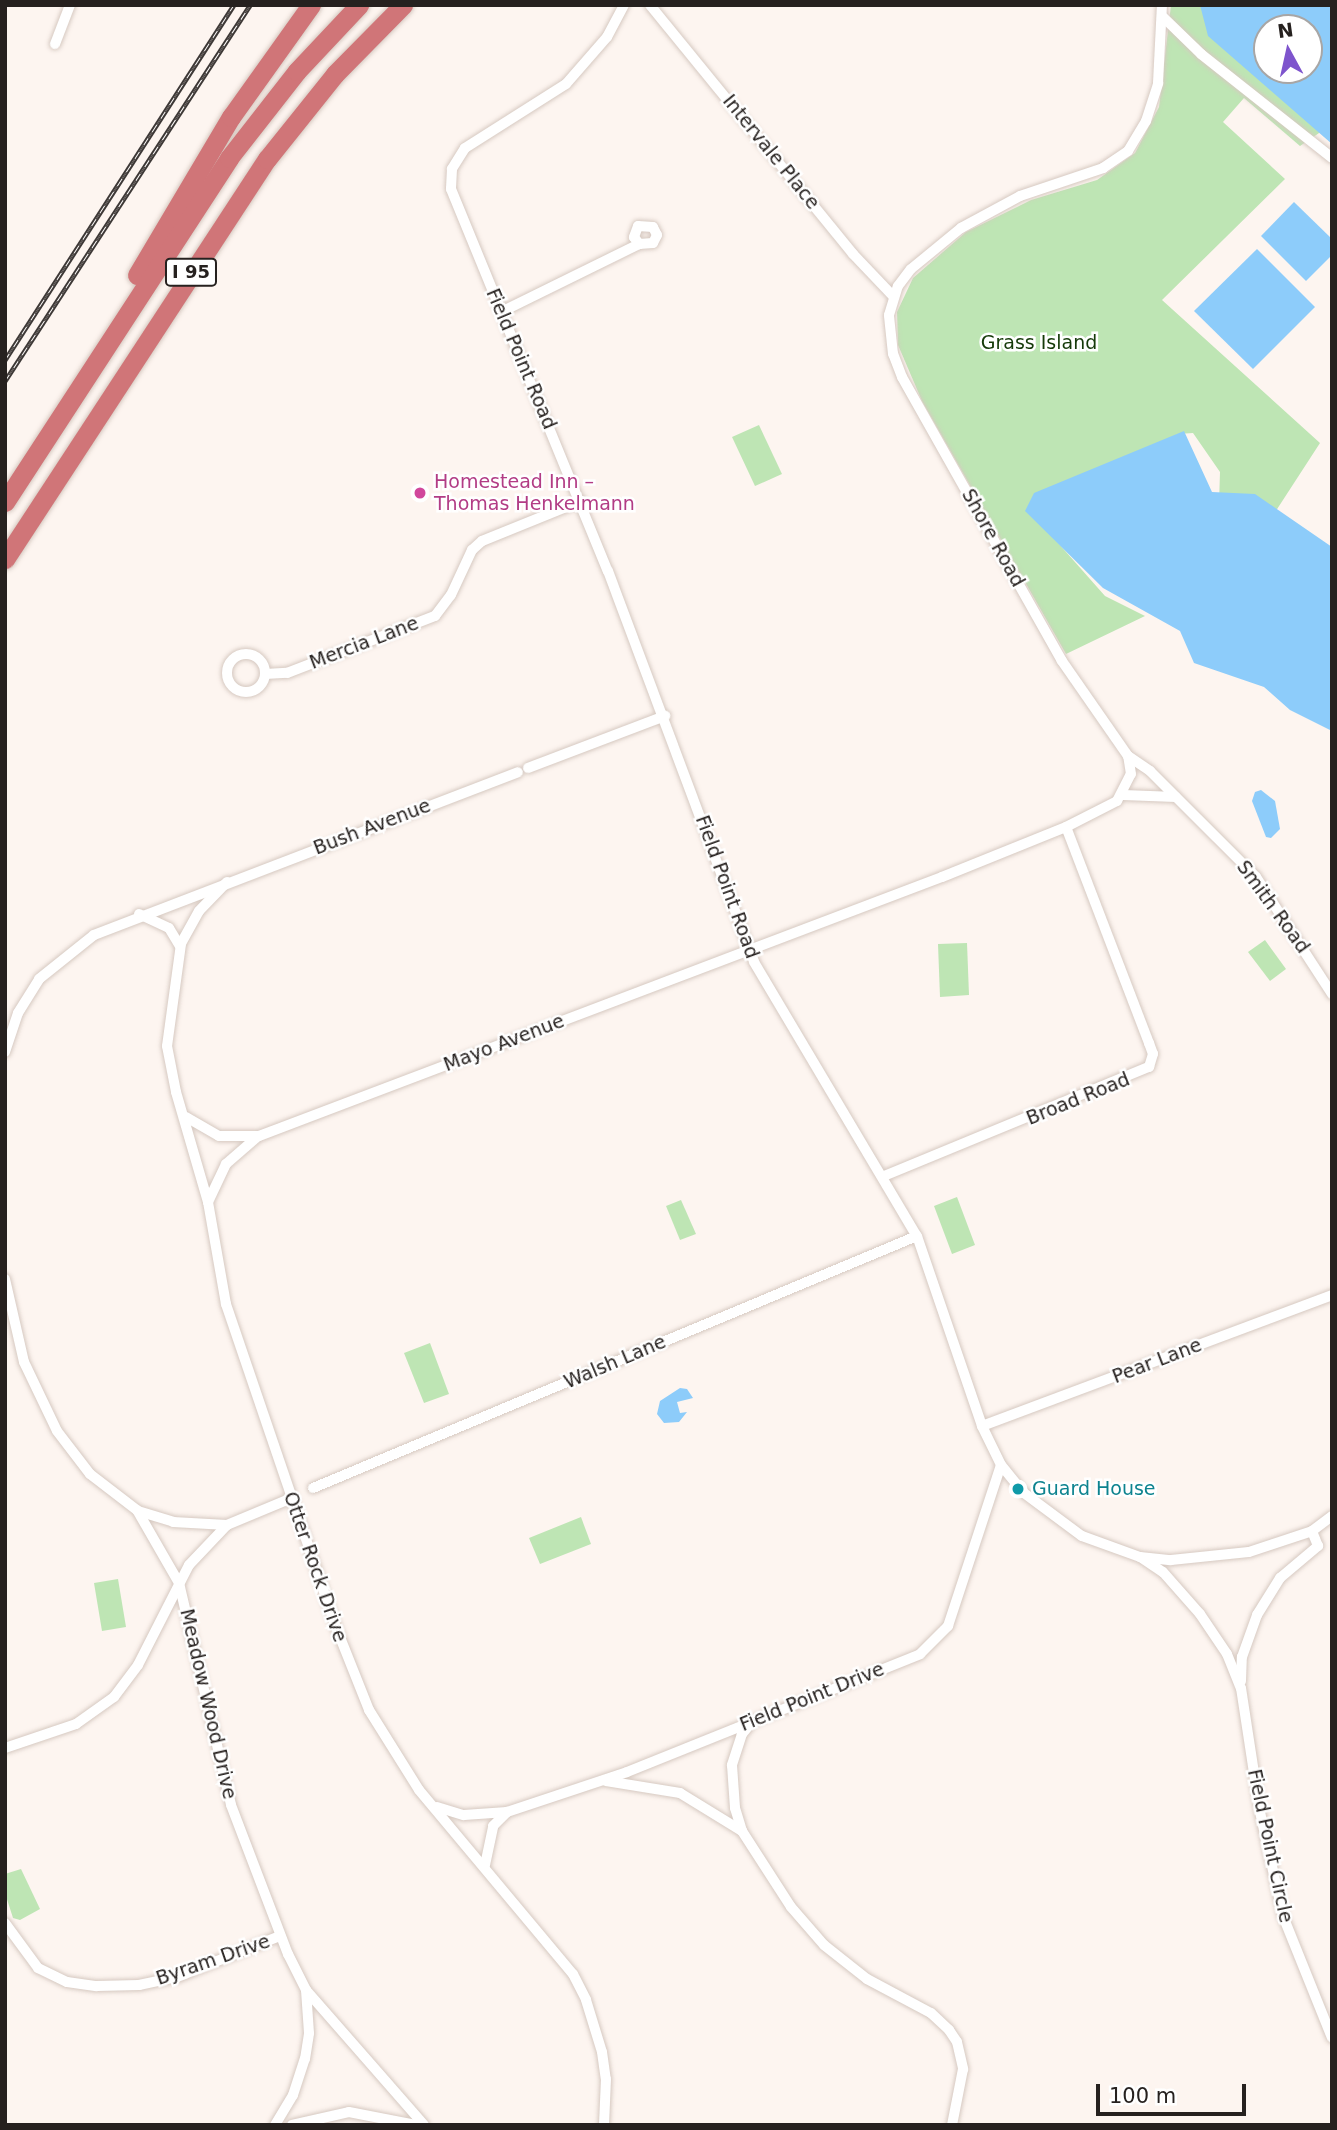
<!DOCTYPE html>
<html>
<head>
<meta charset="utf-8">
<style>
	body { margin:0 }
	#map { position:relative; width:1337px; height:2130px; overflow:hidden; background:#fdf5f0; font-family:"DejaVu Sans",sans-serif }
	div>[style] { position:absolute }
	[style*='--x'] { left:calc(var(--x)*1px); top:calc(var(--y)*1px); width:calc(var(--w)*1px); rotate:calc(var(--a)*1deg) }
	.green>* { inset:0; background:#bee5b4 }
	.water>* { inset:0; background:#8dccfa }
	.roads { filter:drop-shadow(0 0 2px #d6c9c1) drop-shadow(0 0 2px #d6c9c1) }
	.street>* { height:10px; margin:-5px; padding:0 5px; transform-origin:5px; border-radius:5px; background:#fff }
	.street>.ring { margin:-5px; padding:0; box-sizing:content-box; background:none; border:10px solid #fff; border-radius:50% }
	.highway>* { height:19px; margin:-9.5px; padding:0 9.5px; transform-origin:9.5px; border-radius:9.5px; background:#d07578 }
	.rail>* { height:5px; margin-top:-2.5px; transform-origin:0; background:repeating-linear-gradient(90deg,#fff 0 8px,#3d3836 0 16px); box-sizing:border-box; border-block:2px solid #3d3836 }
	.dots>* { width:19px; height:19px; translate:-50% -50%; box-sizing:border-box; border:4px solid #fff; border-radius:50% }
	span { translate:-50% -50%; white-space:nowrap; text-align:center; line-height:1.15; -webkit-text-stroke:5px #fff; paint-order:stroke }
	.shield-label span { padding:2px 5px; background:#fff; border:2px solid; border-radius:5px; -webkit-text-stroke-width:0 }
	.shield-label { font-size:18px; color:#26211f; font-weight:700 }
	.street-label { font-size:19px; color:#26211f }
	.park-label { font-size:19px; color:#153a09 }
	.hotel-label { font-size:19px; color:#b23c85 }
	.left { translate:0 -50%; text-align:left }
	.culture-label { font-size:19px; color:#0d838f }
	.frame { position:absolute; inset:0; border:7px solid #26211f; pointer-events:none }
	.north { position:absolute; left:1253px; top:14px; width:70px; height:70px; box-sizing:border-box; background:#fff; border:2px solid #a8a6a5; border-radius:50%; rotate:352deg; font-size:19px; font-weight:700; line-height:28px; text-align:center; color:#26211f }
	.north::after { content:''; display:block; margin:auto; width:24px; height:32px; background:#7e54cd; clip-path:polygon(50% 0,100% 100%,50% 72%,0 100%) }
	.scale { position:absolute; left:1096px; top:2084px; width:150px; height:32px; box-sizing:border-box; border:4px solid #26211f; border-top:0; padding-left:9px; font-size:21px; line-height:24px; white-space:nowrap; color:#26211f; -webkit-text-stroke:5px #fff; paint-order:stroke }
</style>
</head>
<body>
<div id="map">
	<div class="green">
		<i style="clip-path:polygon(1171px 5px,1209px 5px,1322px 131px,1300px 146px,1244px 98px,1223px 122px,1285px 179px,1162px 300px,1320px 443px,1270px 520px,1219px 504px,1220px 472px,1193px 433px,1178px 434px,1036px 518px,1105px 596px,1145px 616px,1066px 654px,922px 401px,898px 345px,897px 312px,913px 278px,966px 232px,1031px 200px,1097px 180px,1135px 153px,1159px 107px)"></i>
		<i style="clip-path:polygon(759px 425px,782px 474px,755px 486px,732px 437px)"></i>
		<i style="clip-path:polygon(1265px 940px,1286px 969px,1270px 981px,1248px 952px)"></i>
		<i style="clip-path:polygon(967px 943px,969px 995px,940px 997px,938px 944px)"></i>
		<i style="clip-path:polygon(957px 1197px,975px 1245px,952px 1254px,934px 1206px)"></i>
		<i style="clip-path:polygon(681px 1200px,696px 1234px,680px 1240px,666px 1206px)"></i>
		<i style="clip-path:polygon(430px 1343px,449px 1394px,424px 1403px,404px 1353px)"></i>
		<i style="clip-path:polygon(581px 1517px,591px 1544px,540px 1564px,529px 1538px)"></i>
		<i style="clip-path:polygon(118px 1579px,126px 1627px,102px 1631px,94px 1583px)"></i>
		<i style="clip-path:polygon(21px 1869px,40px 1909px,20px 1920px,13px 1918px,5px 1893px,5px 1874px)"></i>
	</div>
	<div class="water">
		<i style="clip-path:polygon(evenodd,1200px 5px,1332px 5px,1332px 144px,1208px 36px,1200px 5px,1267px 28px,1309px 28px,1309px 70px,1267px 70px,1267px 28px)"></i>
		<i style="clip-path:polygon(1294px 202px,1332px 239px,1332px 255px,1306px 281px,1261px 236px)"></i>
		<i style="clip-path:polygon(1257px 249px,1315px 307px,1253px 369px,1194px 311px)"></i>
		<i style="clip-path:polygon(1184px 431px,1212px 492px,1255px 494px,1332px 547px,1332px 731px,1290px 710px,1264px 687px,1194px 663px,1180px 631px,1103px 588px,1025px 511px,1034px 493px)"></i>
		<i style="clip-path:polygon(1261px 790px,1275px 801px,1280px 829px,1271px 838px,1266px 837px,1252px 801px,1255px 792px)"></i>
		<i style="clip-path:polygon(680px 1388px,687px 1389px,693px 1398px,677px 1402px,680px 1413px,687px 1412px,679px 1422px,664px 1423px,657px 1414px,660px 1401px)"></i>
	</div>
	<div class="roads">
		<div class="street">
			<i style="--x:624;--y:5;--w:36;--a:118"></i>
			<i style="--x:607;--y:37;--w:62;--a:131.1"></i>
			<i style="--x:566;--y:84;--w:120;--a:147.6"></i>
			<i style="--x:465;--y:148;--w:25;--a:122"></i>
			<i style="--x:452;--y:169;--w:20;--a:93"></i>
			<i style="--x:451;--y:189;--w:413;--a:67.7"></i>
			<i style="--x:608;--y:571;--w:417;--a:69.5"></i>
			<i style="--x:754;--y:962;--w:319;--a:59.3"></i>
			<i style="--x:917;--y:1236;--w:201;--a:71.1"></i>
			<i style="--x:982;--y:1426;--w:43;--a:64"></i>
			<i style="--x:1001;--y:1465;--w:36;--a:51"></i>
			<i style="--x:1024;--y:1493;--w:72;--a:36.6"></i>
			<i style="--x:1082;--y:1536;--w:62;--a:19.9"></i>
			<i style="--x:1140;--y:1557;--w:31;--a:6"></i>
			<i style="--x:1171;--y:1560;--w:78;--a:-5.9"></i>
			<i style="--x:1249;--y:1552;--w:66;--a:-18.4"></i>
			<i style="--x:1312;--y:1531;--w:25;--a:-37"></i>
			<i style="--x:650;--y:5;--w:321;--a:50.8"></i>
			<i style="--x:853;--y:254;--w:58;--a:46.4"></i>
			<i style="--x:1163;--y:17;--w:53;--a:44.2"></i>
			<i style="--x:1201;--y:54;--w:167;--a:38.4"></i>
			<i style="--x:55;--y:44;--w:42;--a:-69"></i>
			<i style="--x:501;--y:312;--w:154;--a:-26.2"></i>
			<i style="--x:639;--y:244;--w:14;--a:-4"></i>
			<i style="--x:653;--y:243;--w:9;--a:-63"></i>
			<i style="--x:657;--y:235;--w:9;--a:-117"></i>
			<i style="--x:653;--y:227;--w:15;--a:-176"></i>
			<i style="--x:638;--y:226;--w:12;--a:110"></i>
			<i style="--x:634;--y:237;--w:9;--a:54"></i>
			<i class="ring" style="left:227px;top:654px;width:28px;height:28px"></i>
			<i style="--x:265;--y:674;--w:22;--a:-3"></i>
			<i style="--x:287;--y:673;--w:159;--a:-21.1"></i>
			<i style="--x:435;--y:616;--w:26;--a:-53"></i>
			<i style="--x:451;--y:595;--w:50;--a:-65"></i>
			<i style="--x:472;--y:550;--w:13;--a:-42"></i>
			<i style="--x:482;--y:541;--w:107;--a:-22"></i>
			<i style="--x:1128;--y:756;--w:27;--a:34"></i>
			<i style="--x:1150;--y:771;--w:150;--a:45"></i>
			<i style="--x:1256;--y:877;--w:140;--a:57"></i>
			<i style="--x:528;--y:768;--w:147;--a:-20.8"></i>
			<i style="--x:1123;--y:795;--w:53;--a:2.2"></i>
			<i style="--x:227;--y:882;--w:40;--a:134"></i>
			<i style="--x:199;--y:911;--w:38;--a:119"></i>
			<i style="--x:181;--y:944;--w:103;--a:97.8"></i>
			<i style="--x:167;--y:1046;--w:47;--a:78.9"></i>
			<i style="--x:176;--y:1092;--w:115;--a:73.8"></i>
			<i style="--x:208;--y:1202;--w:104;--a:80"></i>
			<i style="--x:226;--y:1304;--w:336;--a:71.2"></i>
			<i style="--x:334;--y:1622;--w:95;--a:68.3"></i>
			<i style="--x:369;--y:1710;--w:94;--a:58"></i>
			<i style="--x:419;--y:1790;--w:240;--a:50.1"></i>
			<i style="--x:573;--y:1974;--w:29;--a:63"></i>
			<i style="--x:586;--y:2000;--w:54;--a:72.9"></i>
			<i style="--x:602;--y:2052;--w:27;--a:82"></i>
			<i style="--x:606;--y:2079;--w:46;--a:92.5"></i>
			<i style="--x:139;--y:914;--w:33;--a:25"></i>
			<i style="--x:169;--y:928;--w:21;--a:59"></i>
			<i style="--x:5;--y:1052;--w:41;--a:-71.6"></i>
			<i style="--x:18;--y:1013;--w:40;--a:-58"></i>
			<i style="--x:39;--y:979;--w:70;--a:-38.7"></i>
			<i style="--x:94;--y:935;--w:454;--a:-21"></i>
			<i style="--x:186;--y:1117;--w:38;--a:30"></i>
			<i style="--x:219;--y:1136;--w:40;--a:0"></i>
			<i style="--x:259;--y:1136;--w:730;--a:-20.77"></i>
			<i style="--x:942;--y:877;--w:134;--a:-22"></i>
			<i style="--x:1066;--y:827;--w:57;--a:-27"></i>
			<i style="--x:1117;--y:801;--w:30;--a:-63"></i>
			<i style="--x:1131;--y:774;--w:18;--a:-99"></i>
			<i style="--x:1128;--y:756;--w:116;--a:-124.8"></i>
			<i style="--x:1062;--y:661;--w:326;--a:-119.4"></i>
			<i style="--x:902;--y:377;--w:25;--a:-111"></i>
			<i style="--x:893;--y:354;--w:39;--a:-96"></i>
			<i style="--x:889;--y:315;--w:30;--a:-73"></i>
			<i style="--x:898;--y:286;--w:21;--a:-53"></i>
			<i style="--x:911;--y:269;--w:65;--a:-39.4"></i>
			<i style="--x:961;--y:228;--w:67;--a:-28.5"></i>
			<i style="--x:1020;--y:196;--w:88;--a:-18.6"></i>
			<i style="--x:1103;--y:168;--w:30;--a:-34"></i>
			<i style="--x:1128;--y:151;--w:35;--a:-59"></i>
			<i style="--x:1146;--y:121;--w:40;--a:-72"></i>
			<i style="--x:1158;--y:83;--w:78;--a:-87.1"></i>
			<i style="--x:884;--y:1176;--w:287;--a:-22.4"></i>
			<i style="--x:1149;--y:1067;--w:14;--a:-73"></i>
			<i style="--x:1153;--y:1054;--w:12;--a:-110"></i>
			<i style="--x:1149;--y:1043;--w:231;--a:-111"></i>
			<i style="--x:208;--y:1202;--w:42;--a:-64.7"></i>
			<i style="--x:226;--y:1164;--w:40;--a:-41"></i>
			<i style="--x:5;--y:1279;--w:85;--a:77.1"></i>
			<i style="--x:24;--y:1362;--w:76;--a:64.4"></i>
			<i style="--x:57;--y:1431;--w:54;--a:52.5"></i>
			<i style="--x:90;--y:1474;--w:59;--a:37.5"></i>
			<i style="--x:137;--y:1510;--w:84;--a:60.1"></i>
			<i style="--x:179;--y:1583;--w:228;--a:76.8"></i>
			<i style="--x:231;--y:1805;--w:160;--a:69.1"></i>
			<i style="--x:288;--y:1954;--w:40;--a:63.4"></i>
			<i style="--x:306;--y:1990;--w:179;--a:48.8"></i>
			<i style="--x:982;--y:1426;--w:374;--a:-20.5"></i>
			<i style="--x:313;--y:1488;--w:654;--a:-22.65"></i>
			<i style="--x:138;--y:1511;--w:37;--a:17"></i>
			<i style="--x:173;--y:1522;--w:54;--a:3.2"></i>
			<i style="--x:227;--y:1525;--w:70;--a:-22.6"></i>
			<i style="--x:1142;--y:1558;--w:25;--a:34"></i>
			<i style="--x:1163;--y:1572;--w:56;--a:48.6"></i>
			<i style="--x:1200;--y:1614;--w:48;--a:56"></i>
			<i style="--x:1227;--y:1654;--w:37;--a:68"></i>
			<i style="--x:1241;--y:1688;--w:125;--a:81.3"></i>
			<i style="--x:1260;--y:1812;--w:107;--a:77.5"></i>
			<i style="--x:1283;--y:1916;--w:131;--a:68.1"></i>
			<i style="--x:1241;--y:1681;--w:24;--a:-88"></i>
			<i style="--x:1242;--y:1657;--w:45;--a:-70.3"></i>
			<i style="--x:1257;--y:1615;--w:44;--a:-58.1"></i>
			<i style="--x:1280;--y:1578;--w:50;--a:-40.1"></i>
			<i style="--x:1318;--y:1546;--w:16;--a:-112"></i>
			<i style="--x:752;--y:1722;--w:16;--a:130"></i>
			<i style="--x:742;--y:1734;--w:33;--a:108"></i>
			<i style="--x:732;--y:1765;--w:43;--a:86"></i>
			<i style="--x:735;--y:1808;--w:24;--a:73"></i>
			<i style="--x:742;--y:1831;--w:90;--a:57.2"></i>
			<i style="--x:791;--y:1907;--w:50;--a:49"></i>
			<i style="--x:824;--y:1945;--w:55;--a:38.3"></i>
			<i style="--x:867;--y:1979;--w:72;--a:28"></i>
			<i style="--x:931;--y:2013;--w:25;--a:43"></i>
			<i style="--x:949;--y:2030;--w:14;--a:56"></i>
			<i style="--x:957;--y:2042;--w:28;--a:77"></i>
			<i style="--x:963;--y:2069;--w:57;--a:101.1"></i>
			<i style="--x:5;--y:1748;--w:75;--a:-18.7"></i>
			<i style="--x:76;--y:1724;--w:47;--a:-35.4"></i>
			<i style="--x:114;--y:1697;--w:40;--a:-53"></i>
			<i style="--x:138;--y:1665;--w:112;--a:-63"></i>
			<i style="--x:189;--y:1565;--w:55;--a:-46.5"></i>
			<i style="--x:606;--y:1781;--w:75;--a:9.2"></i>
			<i style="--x:680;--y:1793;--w:73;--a:31.5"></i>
			<i style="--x:437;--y:1807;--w:28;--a:17"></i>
			<i style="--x:464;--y:1815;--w:43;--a:-4"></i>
			<i style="--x:507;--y:1812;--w:126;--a:-18.4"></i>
			<i style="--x:627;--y:1772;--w:316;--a:-21.9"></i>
			<i style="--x:920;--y:1654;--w:40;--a:-45"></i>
			<i style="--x:948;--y:1626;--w:169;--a:-71.8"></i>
			<i style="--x:485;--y:1865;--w:40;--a:-78"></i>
			<i style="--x:493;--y:1826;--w:20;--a:-45"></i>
			<i style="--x:5;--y:1923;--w:56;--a:53.7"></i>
			<i style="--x:38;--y:1968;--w:32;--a:26"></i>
			<i style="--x:67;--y:1982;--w:30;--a:8"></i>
			<i style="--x:97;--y:1986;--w:42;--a:-1.4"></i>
			<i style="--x:139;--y:1985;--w:39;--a:-12"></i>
			<i style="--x:177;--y:1977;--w:111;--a:-21.7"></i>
			<i style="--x:275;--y:2125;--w:35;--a:-59"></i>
			<i style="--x:293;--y:2095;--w:38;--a:-72"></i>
			<i style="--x:305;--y:2059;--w:26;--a:-81"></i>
			<i style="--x:309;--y:2033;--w:43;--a:-94"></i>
			<i style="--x:292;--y:2125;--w:58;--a:-12.8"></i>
			<i style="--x:349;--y:2112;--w:68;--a:11"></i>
		</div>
		<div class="highway">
			<i style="--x:137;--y:275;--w:184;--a:-59.3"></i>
			<i style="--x:231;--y:117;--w:138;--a:-54.5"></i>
			<i style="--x:5;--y:502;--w:411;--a:-56.9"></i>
			<i style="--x:229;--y:158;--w:110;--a:-52"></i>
			<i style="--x:297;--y:71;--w:91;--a:-46.8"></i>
			<i style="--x:5;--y:559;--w:478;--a:-56.8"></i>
			<i style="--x:267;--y:159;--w:109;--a:-51.3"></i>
			<i style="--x:335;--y:74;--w:97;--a:-45.4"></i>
		</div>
	</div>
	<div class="rail">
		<i style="--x:5;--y:360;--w:422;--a:-57.2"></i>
		<i style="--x:5;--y:381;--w:449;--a:-56.9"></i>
	</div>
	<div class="dots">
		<i style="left:420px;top:493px;background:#d1479c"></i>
		<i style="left:1018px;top:1489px;background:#0f9aa8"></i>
	</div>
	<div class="shield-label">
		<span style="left:191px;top:272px">I 95</span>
	</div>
	<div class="street-label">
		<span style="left:771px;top:152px;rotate:51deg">Intervale Place</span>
		<span style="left:521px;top:359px;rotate:67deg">Field Point Road</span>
		<span style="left:993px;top:538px;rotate:61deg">Shore Road</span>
		<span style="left:364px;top:643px;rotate:-21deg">Mercia Lane</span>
		<span style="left:372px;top:827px;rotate:-21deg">Bush Avenue</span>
		<span style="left:727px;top:887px;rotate:70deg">Field Point Road</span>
		<span style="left:1273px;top:907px;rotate:54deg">Smith Road</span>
		<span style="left:504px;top:1043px;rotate:-21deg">Mayo Avenue</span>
		<span style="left:1078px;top:1099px;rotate:-22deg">Broad Road</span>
		<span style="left:1157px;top:1361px;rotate:-21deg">Pear Lane</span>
		<span style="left:615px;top:1362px;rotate:-23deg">Walsh Lane</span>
		<span style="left:315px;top:1567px;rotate:71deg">Otter Rock Drive</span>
		<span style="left:812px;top:1697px;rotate:-22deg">Field Point Drive</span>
		<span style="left:208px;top:1704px;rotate:77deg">Meadow Wood Drive</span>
		<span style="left:1270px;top:1846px;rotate:78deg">Field Point Circle</span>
		<span style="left:213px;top:1960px;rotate:-19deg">Byram Drive</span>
	</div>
	<div class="park-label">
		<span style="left:1039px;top:343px">Grass Island</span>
	</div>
	<div class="hotel-label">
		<span class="left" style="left:434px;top:493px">Homestead Inn –<br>Thomas Henkelmann</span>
	</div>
	<div class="culture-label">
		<span class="left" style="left:1032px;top:1489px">Guard House</span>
	</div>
	<div class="frame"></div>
	<div class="north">N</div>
	<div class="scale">100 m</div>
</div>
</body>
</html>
